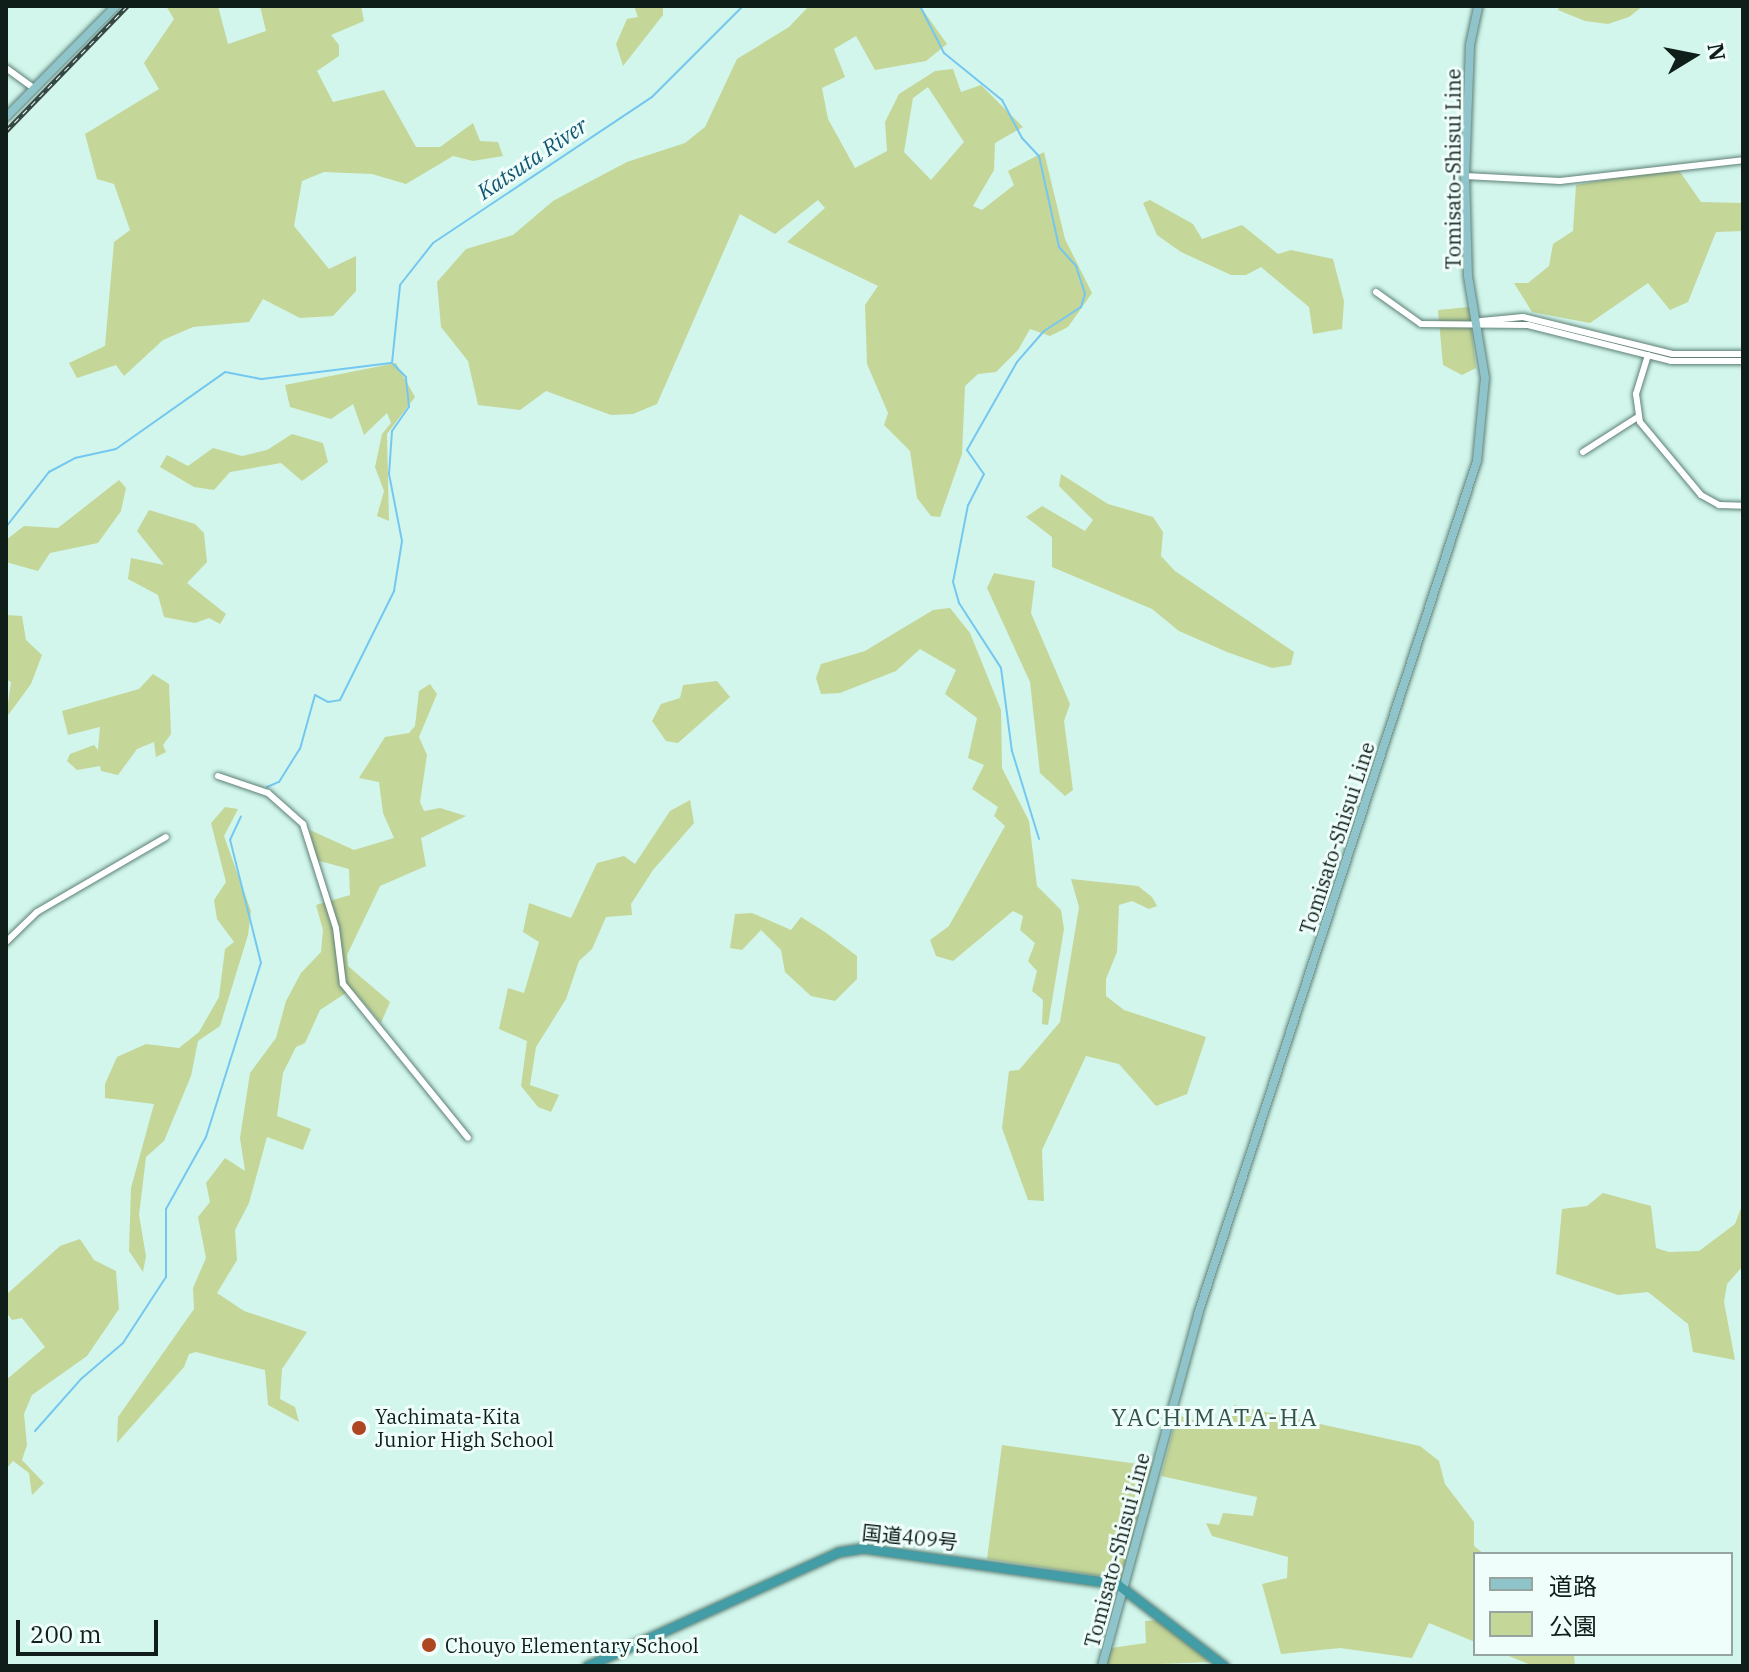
<!DOCTYPE html>
<html>
<head>
<meta charset="utf-8">
<style>
	body { margin:0 }
	#map { position:relative; width:1749px; height:1672px; overflow:hidden; background:#d2f6ec; font-family:"IBM Plex Serif","Noto Sans JP",serif }
	div>[style] { position:absolute }
	[style*='--x'] { left:calc(var(--x)*1px); top:calc(var(--y)*1px); width:calc(var(--w)*1px); rotate:calc(var(--a)*1deg) }
	.green>* { inset:0; background:#c4d698 }
	.stream>* { height:2px; margin:-1px; padding:0 1px; transform-origin:1px; border-radius:1px; background:#74c7f0 }
	.roads { filter:drop-shadow(0 0 2px #5e8077) drop-shadow(0 0 2px #5e8077) }
	.minor>* { height:6px; margin:-3px; padding:0 3px; transform-origin:3px; border-radius:3px; background:#fff }
	.major>* { height:8px; margin:-4px; padding:0 4px; transform-origin:4px; border-radius:4px; background:#8ec4ca }
	.highway>* { height:9px; margin:-4.5px; padding:0 4.5px; transform-origin:4.5px; border-radius:4.5px; background:#429da6 }
	.rail>* { height:5px; margin-top:-2.5px; transform-origin:0; background:repeating-linear-gradient(90deg,#effefa 0 6px,#364843 0 12px); box-sizing:border-box; border-block:2px solid #364843 }
	.dots>* { width:22px; height:22px; translate:-50% -50%; box-sizing:border-box; border:4px solid #effefa; border-radius:50% }
	span { translate:-50% -50%; white-space:nowrap; text-align:center; line-height:1.15; -webkit-text-stroke:6px #effefa; paint-order:stroke }
	.street-label { font-size:20px; color:#101e1a }
	.poi-label { font-size:20px; color:#101e1a }
	.left { translate:0 -50%; text-align:left }
	.water-label { font-size:22px; color:#145672; font-style:italic }
	.quarter-label { font-size:24px; color:#32524a; letter-spacing:2px }
	.frame { position:absolute; inset:0; border:8px solid #101e1a; pointer-events:none }
	.legend { position:absolute; left:1473px; top:1552px; width:260px; height:104px; box-sizing:border-box; background:#effefa; border:2px solid #96a4a0; margin:0; padding:10px 14px; list-style:none; font-size:24px; color:#101e1a }
	.legend li { display:flex; align-items:center; gap:16px; height:40px }
	.legend b { width:40px; border:2px solid #96a4a0 }
	.north { position:absolute; left:1653px; top:16px; width:80px; height:80px; -webkit-text-stroke:6px #effefa; paint-order:stroke; rotate:80deg; font-size:22px; font-weight:700; line-height:32px; text-align:center; color:#101e1a }
	.north::after { content:''; display:block; margin:auto; width:28px; height:36px; background:#101e1a; clip-path:polygon(50% 0,100% 100%,50% 72%,0 100%) }
	.scale { position:absolute; left:16px; top:1620px; width:142px; height:36px; box-sizing:border-box; border:4px solid #101e1a; border-top:0; padding-left:10px; font-size:24px; line-height:28px; white-space:nowrap; color:#101e1a; -webkit-text-stroke:6px #effefa; paint-order:stroke }
</style>
</head>
<body>
<div id="map">
	<div class="green">
		<i style="clip-path:polygon(166px 6px,218px 6px,228px 44px,266px 31px,260px 6px,361px 6px,364px 21px,331px 35px,339px 45px,339px 56px,317px 71px,333px 102px,384px 90px,416px 147px,440px 147px,473px 123px,480px 141px,498px 142px,503px 156px,473px 161px,453px 156px,406px 184px,372px 174px,324px 172px,302px 181px,294px 226px,329px 269px,356px 256px,356px 291px,333px 316px,300px 318px,263px 299px,249px 322px,193px 327px,163px 340px,124px 376px,116px 365px,77px 378px,69px 363px,105px 346px,114px 242px,130px 230px,114px 184px,97px 179px,85px 134px,159px 89px,144px 63px,174px 19px)"></i>
		<i style="clip-path:polygon(634px 6px,663px 6px,663px 15px,623px 66px,616px 44px,627px 19px,638px 17px)"></i>
		<i style="clip-path:polygon(evenodd,809px 6px,920px 6px,947px 44px,926px 61px,875px 70px,856px 36px,834px 49px,845px 77px,822px 88px,828px 119px,855px 168px,887px 151px,885px 122px,899px 94px,935px 71px,953px 69px,961px 92px,981px 85px,1023px 127px,995px 143px,994px 170px,973px 206px,982px 210px,1014px 185px,1008px 171px,1044px 152px,1065px 239px,1092px 293px,1068px 327px,1050px 336px,1030px 329px,1018px 350px,996px 372px,978px 374px,965px 386px,962px 454px,940px 517px,931px 516px,917px 498px,910px 451px,884px 425px,888px 413px,867px 364px,865px 305px,878px 286px,787px 242px,825px 208px,818px 200px,775px 234px,740px 214px,657px 404px,633px 414px,611px 415px,546px 391px,520px 410px,478px 405px,468px 361px,441px 327px,437px 282px,466px 249px,513px 235px,553px 201px,627px 162px,685px 143px,705px 127px,737px 59px,789px 27px,809px 6px,928px 87px,964px 142px,931px 180px,904px 152px,913px 98px,928px 87px)"></i>
		<i style="clip-path:polygon(1559px 6px,1643px 6px,1629px 17px,1608px 24px,1585px 21px,1558px 10px)"></i>
		<i style="clip-path:polygon(1671px 168px,1680px 172px,1701px 202px,1743px 203px,1743px 231px,1716px 232px,1688px 302px,1670px 310px,1648px 283px,1590px 323px,1532px 312px,1514px 283px,1528px 283px,1549px 266px,1553px 244px,1573px 231px,1576px 185px)"></i>
		<i style="clip-path:polygon(1150px 200px,1193px 224px,1202px 239px,1242px 225px,1278px 254px,1291px 250px,1333px 259px,1344px 301px,1342px 329px,1313px 334px,1309px 307px,1261px 267px,1246px 275px,1231px 275px,1181px 252px,1157px 235px,1143px 203px)"></i>
		<i style="clip-path:polygon(1469px 307px,1476px 368px,1462px 375px,1443px 365px,1438px 310px)"></i>
		<i style="clip-path:polygon(396px 363px,415px 397px,387px 434px,389px 521px,377px 516px,384px 491px,375px 467px,382px 434px,391px 423px,387px 413px,364px 435px,353px 404px,331px 419px,290px 407px,285px 385px)"></i>
		<i style="clip-path:polygon(292px 434px,323px 443px,328px 462px,302px 481px,281px 463px,230px 472px,214px 490px,194px 487px,160px 467px,167px 455px,188px 466px,213px 448px,242px 456px,267px 450px)"></i>
		<i style="clip-path:polygon(1061px 474px,1108px 504px,1153px 517px,1163px 532px,1161px 556px,1175px 571px,1294px 652px,1291px 665px,1272px 668px,1227px 652px,1179px 631px,1152px 609px,1052px 567px,1052px 537px,1026px 517px,1042px 506px,1085px 531px,1093px 520px,1059px 486px)"></i>
		<i style="clip-path:polygon(119px 480px,126px 488px,121px 511px,98px 543px,50px 553px,38px 571px,6px 562px,6px 540px,24px 526px,58px 528px)"></i>
		<i style="clip-path:polygon(149px 510px,195px 524px,204px 533px,207px 562px,187px 583px,226px 614px,220px 624px,209px 618px,195px 623px,164px 617px,158px 595px,128px 579px,131px 558px,164px 565px,137px 531px)"></i>
		<i style="clip-path:polygon(994px 573px,1035px 581px,1031px 613px,1070px 704px,1064px 721px,1073px 790px,1065px 796px,1040px 773px,1030px 682px,987px 588px)"></i>
		<i style="clip-path:polygon(950px 608px,970px 633px,1001px 710px,1002px 768px,1029px 821px,1037px 886px,1061px 910px,1064px 929px,1048px 1025px,1042px 1024px,1043px 1000px,1032px 991px,1037px 971px,1028px 961px,1035px 943px,1020px 930px,1023px 916px,1013px 911px,953px 961px,936px 956px,930px 940px,949px 926px,1005px 826px,994px 816px,998px 807px,972px 789px,984px 765px,968px 758px,977px 718px,945px 694px,956px 670px,920px 649px,896px 671px,840px 693px,821px 694px,816px 678px,821px 664px,865px 651px,933px 610px)"></i>
		<i style="clip-path:polygon(6px 615px,22px 616px,26px 640px,42px 655px,31px 684px,6px 718px,11px 682px,6px 679px)"></i>
		<i style="clip-path:polygon(153px 674px,169px 684px,171px 734px,163px 745px,166px 752px,156px 757px,154px 742px,137px 749px,118px 775px,101px 771px,100px 766px,77px 770px,67px 761px,70px 754px,94px 745px,98px 750px,100px 727px,68px 735px,62px 711px,139px 689px)"></i>
		<i style="clip-path:polygon(717px 681px,730px 697px,678px 743px,666px 741px,652px 721px,661px 704px,680px 698px,683px 685px)"></i>
		<i style="clip-path:polygon(430px 684px,437px 694px,419px 737px,427px 755px,420px 802px,424px 811px,440px 808px,466px 816px,421px 838px,426px 866px,380px 886px,347px 955px,348px 966px,390px 1002px,381px 1023px,352px 989px,320px 1010px,305px 1043px,296px 1047px,283px 1073px,277px 1116px,311px 1129px,303px 1150px,267px 1137px,249px 1203px,235px 1230px,237px 1260px,217px 1293px,244px 1311px,307px 1332px,282px 1369px,280px 1399px,295px 1407px,299px 1422px,268px 1405px,265px 1370px,196px 1352px,189px 1354px,184px 1367px,117px 1443px,118px 1417px,194px 1309px,193px 1288px,206px 1258px,198px 1217px,210px 1202px,206px 1183px,225px 1158px,245px 1171px,240px 1138px,250px 1073px,276px 1038px,286px 1001px,301px 973px,321px 952px,323px 930px,316px 905px,350px 895px,349px 869px,316px 860px,310px 830px,354px 850px,394px 838px,383px 813px,379px 782px,359px 778px,385px 737px,409px 733px,415px 726px,419px 691px)"></i>
		<i style="clip-path:polygon(690px 800px,694px 823px,653px 870px,631px 904px,632px 915px,606px 917px,592px 949px,579px 961px,566px 999px,536px 1047px,530px 1085px,559px 1095px,551px 1112px,538px 1107px,521px 1086px,527px 1041px,499px 1029px,508px 988px,524px 993px,539px 942px,523px 932px,529px 903px,571px 918px,597px 863px,624px 856px,635px 864px,670px 811px)"></i>
		<i style="clip-path:polygon(225px 807px,238px 809px,224px 836px,251px 911px,248px 935px,220px 1026px,198px 1041px,191px 1076px,164px 1141px,146px 1157px,139px 1215px,146px 1256px,143px 1272px,129px 1251px,131px 1188px,154px 1104px,105px 1098px,105px 1084px,117px 1057px,146px 1044px,179px 1048px,199px 1032px,219px 997px,225px 949px,234px 942px,217px 919px,214px 900px,226px 882px,211px 823px)"></i>
		<i style="clip-path:polygon(1071px 879px,1138px 886px,1152px 897px,1157px 906px,1149px 909px,1132px 901px,1119px 905px,1117px 952px,1106px 979px,1106px 996px,1124px 1010px,1206px 1037px,1187px 1094px,1156px 1106px,1119px 1064px,1086px 1056px,1042px 1150px,1044px 1201px,1028px 1200px,1002px 1128px,1009px 1071px,1019px 1070px,1060px 1022px,1079px 907px)"></i>
		<i style="clip-path:polygon(752px 913px,791px 930px,801px 917px,825px 932px,857px 956px,857px 979px,835px 1001px,811px 996px,785px 972px,781px 950px,761px 930px,742px 950px,730px 948px,735px 914px)"></i>
		<i style="clip-path:polygon(1603px 1193px,1651px 1206px,1656px 1248px,1669px 1252px,1699px 1251px,1735px 1224px,1743px 1203px,1743px 1266px,1727px 1284px,1724px 1302px,1735px 1360px,1693px 1352px,1688px 1324px,1648px 1292px,1618px 1295px,1556px 1274px,1562px 1209px,1587px 1206px)"></i>
		<i style="clip-path:polygon(80px 1239px,94px 1260px,116px 1271px,119px 1309px,87px 1356px,32px 1395px,24px 1414px,27px 1445px,22px 1460px,44px 1483px,32px 1495px,29px 1473px,13px 1461px,6px 1469px,6px 1380px,45px 1347px,22px 1318px,12px 1320px,6px 1312px,6px 1295px,60px 1246px)"></i>
		<i style="clip-path:polygon(1234px 1405px,1420px 1446px,1439px 1461px,1445px 1484px,1474px 1522px,1474px 1546px,1484px 1554px,1475px 1554px,1475px 1642px,1429px 1623px,1412px 1658px,1340px 1648px,1281px 1654px,1262px 1584px,1287px 1578px,1288px 1557px,1212px 1536px,1206px 1523px,1219px 1525px,1223px 1513px,1253px 1516px,1257px 1497px,1161px 1476px,1177px 1415px,1228px 1430px)"></i>
		<i style="clip-path:polygon(1002px 1445px,1152px 1466px,1121px 1579px,987px 1559px)"></i>
		<i style="clip-path:polygon(1161px 1620px,1210px 1662px,1106px 1666px,1111px 1648px,1146px 1643px,1145px 1621px)"></i>
		<i style="clip-path:polygon(1504px 1654px,1574px 1654px,1575px 1666px,1533px 1666px)"></i>
	</div>
	<div class="stream">
		<i style="--x:920;--y:6;--w:53;--a:62.9"></i>
		<i style="--x:944;--y:53;--w:75;--a:39"></i>
		<i style="--x:1002;--y:100;--w:43;--a:62.2"></i>
		<i style="--x:1022;--y:138;--w:25;--a:47"></i>
		<i style="--x:1039;--y:156;--w:93;--a:77.6"></i>
		<i style="--x:1059;--y:247;--w:25;--a:48"></i>
		<i style="--x:1076;--y:266;--w:29;--a:72"></i>
		<i style="--x:1085;--y:294;--w:14;--a:107"></i>
		<i style="--x:1081;--y:307;--w:44;--a:147"></i>
		<i style="--x:1044;--y:331;--w:41;--a:131.1"></i>
		<i style="--x:1017;--y:362;--w:101;--a:119.6"></i>
		<i style="--x:967;--y:450;--w:29;--a:55"></i>
		<i style="--x:984;--y:474;--w:35;--a:117"></i>
		<i style="--x:968;--y:505;--w:78;--a:101"></i>
		<i style="--x:953;--y:582;--w:22;--a:74"></i>
		<i style="--x:959;--y:603;--w:77;--a:57.1"></i>
		<i style="--x:1001;--y:668;--w:84;--a:82.5"></i>
		<i style="--x:1012;--y:751;--w:92;--a:72.9"></i>
		<i style="--x:392;--y:363;--w:78;--a:-84.1"></i>
		<i style="--x:400;--y:285;--w:53;--a:-51.8"></i>
		<i style="--x:433;--y:243;--w:263;--a:-33.7"></i>
		<i style="--x:652;--y:97;--w:129;--a:-45"></i>
		<i style="--x:6;--y:527;--w:70;--a:-52"></i>
		<i style="--x:49;--y:472;--w:30;--a:-28"></i>
		<i style="--x:75;--y:458;--w:42;--a:-12.4"></i>
		<i style="--x:116;--y:449;--w:133;--a:-35.2"></i>
		<i style="--x:225;--y:372;--w:38;--a:11"></i>
		<i style="--x:262;--y:379;--w:130;--a:-7.1"></i>
		<i style="--x:267;--y:787;--w:13;--a:-23"></i>
		<i style="--x:279;--y:782;--w:39;--a:-58"></i>
		<i style="--x:300;--y:749;--w:56;--a:-74.5"></i>
		<i style="--x:315;--y:695;--w:15;--a:28"></i>
		<i style="--x:328;--y:702;--w:12;--a:-9"></i>
		<i style="--x:340;--y:700;--w:122;--a:-63.6"></i>
		<i style="--x:394;--y:591;--w:51;--a:-80.9"></i>
		<i style="--x:402;--y:541;--w:68;--a:-101"></i>
		<i style="--x:389;--y:474;--w:43;--a:-86"></i>
		<i style="--x:392;--y:431;--w:29;--a:-55"></i>
		<i style="--x:409;--y:407;--w:30;--a:-96"></i>
		<i style="--x:406;--y:377;--w:18;--a:-135"></i>
		<i style="--x:35;--y:1431;--w:69;--a:-48.5"></i>
		<i style="--x:81;--y:1379;--w:55;--a:-40.6"></i>
		<i style="--x:123;--y:1343;--w:79;--a:-56.9"></i>
		<i style="--x:166;--y:1277;--w:68;--a:-90"></i>
		<i style="--x:166;--y:1209;--w:82;--a:-60.9"></i>
		<i style="--x:206;--y:1137;--w:182;--a:-72.5"></i>
		<i style="--x:261;--y:963;--w:127;--a:-104.1"></i>
		<i style="--x:230;--y:840;--w:26;--a:-65"></i>
	</div>
	<div class="roads">
		<div class="minor">
			<i style="--x:6;--y:68;--w:34;--a:36"></i>
			<i style="--x:1465;--y:176;--w:95;--a:3"></i>
			<i style="--x:1560;--y:181;--w:184;--a:-6.5"></i>
			<i style="--x:1376;--y:292;--w:55;--a:35.4"></i>
			<i style="--x:1421;--y:324;--w:107;--a:0.5"></i>
			<i style="--x:1528;--y:325;--w:147;--a:14.1"></i>
			<i style="--x:1671;--y:361;--w:72;--a:0"></i>
			<i style="--x:1481;--y:321;--w:42;--a:-5.4"></i>
			<i style="--x:1523;--y:317;--w:154;--a:13.9"></i>
			<i style="--x:1673;--y:354;--w:70;--a:0"></i>
			<i style="--x:1648;--y:355;--w:41;--a:107.1"></i>
			<i style="--x:1636;--y:394;--w:28;--a:82"></i>
			<i style="--x:1640;--y:422;--w:95;--a:50.1"></i>
			<i style="--x:1701;--y:495;--w:21;--a:29"></i>
			<i style="--x:1719;--y:505;--w:24;--a:2"></i>
			<i style="--x:1583;--y:452;--w:65;--a:-32.5"></i>
			<i style="--x:218;--y:776;--w:53;--a:18.8"></i>
			<i style="--x:268;--y:793;--w:47;--a:41.5"></i>
			<i style="--x:303;--y:824;--w:109;--a:72.4"></i>
			<i style="--x:336;--y:928;--w:56;--a:82.9"></i>
			<i style="--x:343;--y:984;--w:198;--a:50.9"></i>
			<i style="--x:6;--y:942;--w:43;--a:-44.1"></i>
			<i style="--x:37;--y:912;--w:149;--a:-30.2"></i>
		</div>
		<div class="major">
			<i style="--x:6;--y:117;--w:156;--a:-45.3"></i>
			<i style="--x:1102;--y:1666;--w:365;--a:-74.7"></i>
			<i style="--x:1198;--y:1314;--w:897;--a:-71.89"></i>
			<i style="--x:1477;--y:461;--w:83;--a:-84.5"></i>
			<i style="--x:1485;--y:378;--w:103;--a:-99.5"></i>
			<i style="--x:1468;--y:276;--w:100;--a:-91.7"></i>
			<i style="--x:1465;--y:176;--w:131;--a:-87.8"></i>
			<i style="--x:1470;--y:45;--w:40;--a:-78"></i>
		</div>
		<div class="highway">
			<i style="--x:587;--y:1666;--w:276;--a:-24.4"></i>
			<i style="--x:838;--y:1552;--w:24;--a:-9"></i>
			<i style="--x:862;--y:1548;--w:258;--a:8"></i>
			<i style="--x:1117;--y:1584;--w:135;--a:37.5"></i>
		</div>
	</div>
	<div class="rail">
		<i style="--x:6;--y:131;--w:174;--a:-45.9"></i>
	</div>
	<div class="dots">
		<i style="left:359px;top:1428px;background:#ad4621"></i>
		<i style="left:429px;top:1645px;background:#ad4621"></i>
	</div>
	<div class="street-label">
		<span style="left:1453px;top:169px;rotate:-90deg">Tomisato-Shisui Line</span>
		<span style="left:1337px;top:838px;rotate:-72deg">Tomisato-Shisui Line</span>
		<span style="left:910px;top:1537px;rotate:6deg">国道409号</span>
		<span style="left:1117px;top:1550px;rotate:-75deg">Tomisato-Shisui Line</span>
	</div>
	<div class="poi-label">
		<span class="left" style="left:375px;top:1428px">Yachimata-Kita<br>Junior High School</span>
		<span class="left" style="left:445px;top:1645px">Chouyo Elementary School</span>
	</div>
	<div class="water-label">
		<span style="left:532px;top:158px;rotate:-34deg">Katsuta River</span>
	</div>
	<div class="quarter-label">
		<span style="left:1215px;top:1418px">YACHIMATA-HA</span>
	</div>
	<div class="frame"></div>
	<ul class="legend">
	<li><b style="height:10px;background:#8ec4ca"></b>道路</li>
	<li><b style="height:22px;background:#c4d698"></b>公園</li>
	</ul>
	<div class="north">N</div>
	<div class="scale">200 m</div>
</div>
</body>
</html>
